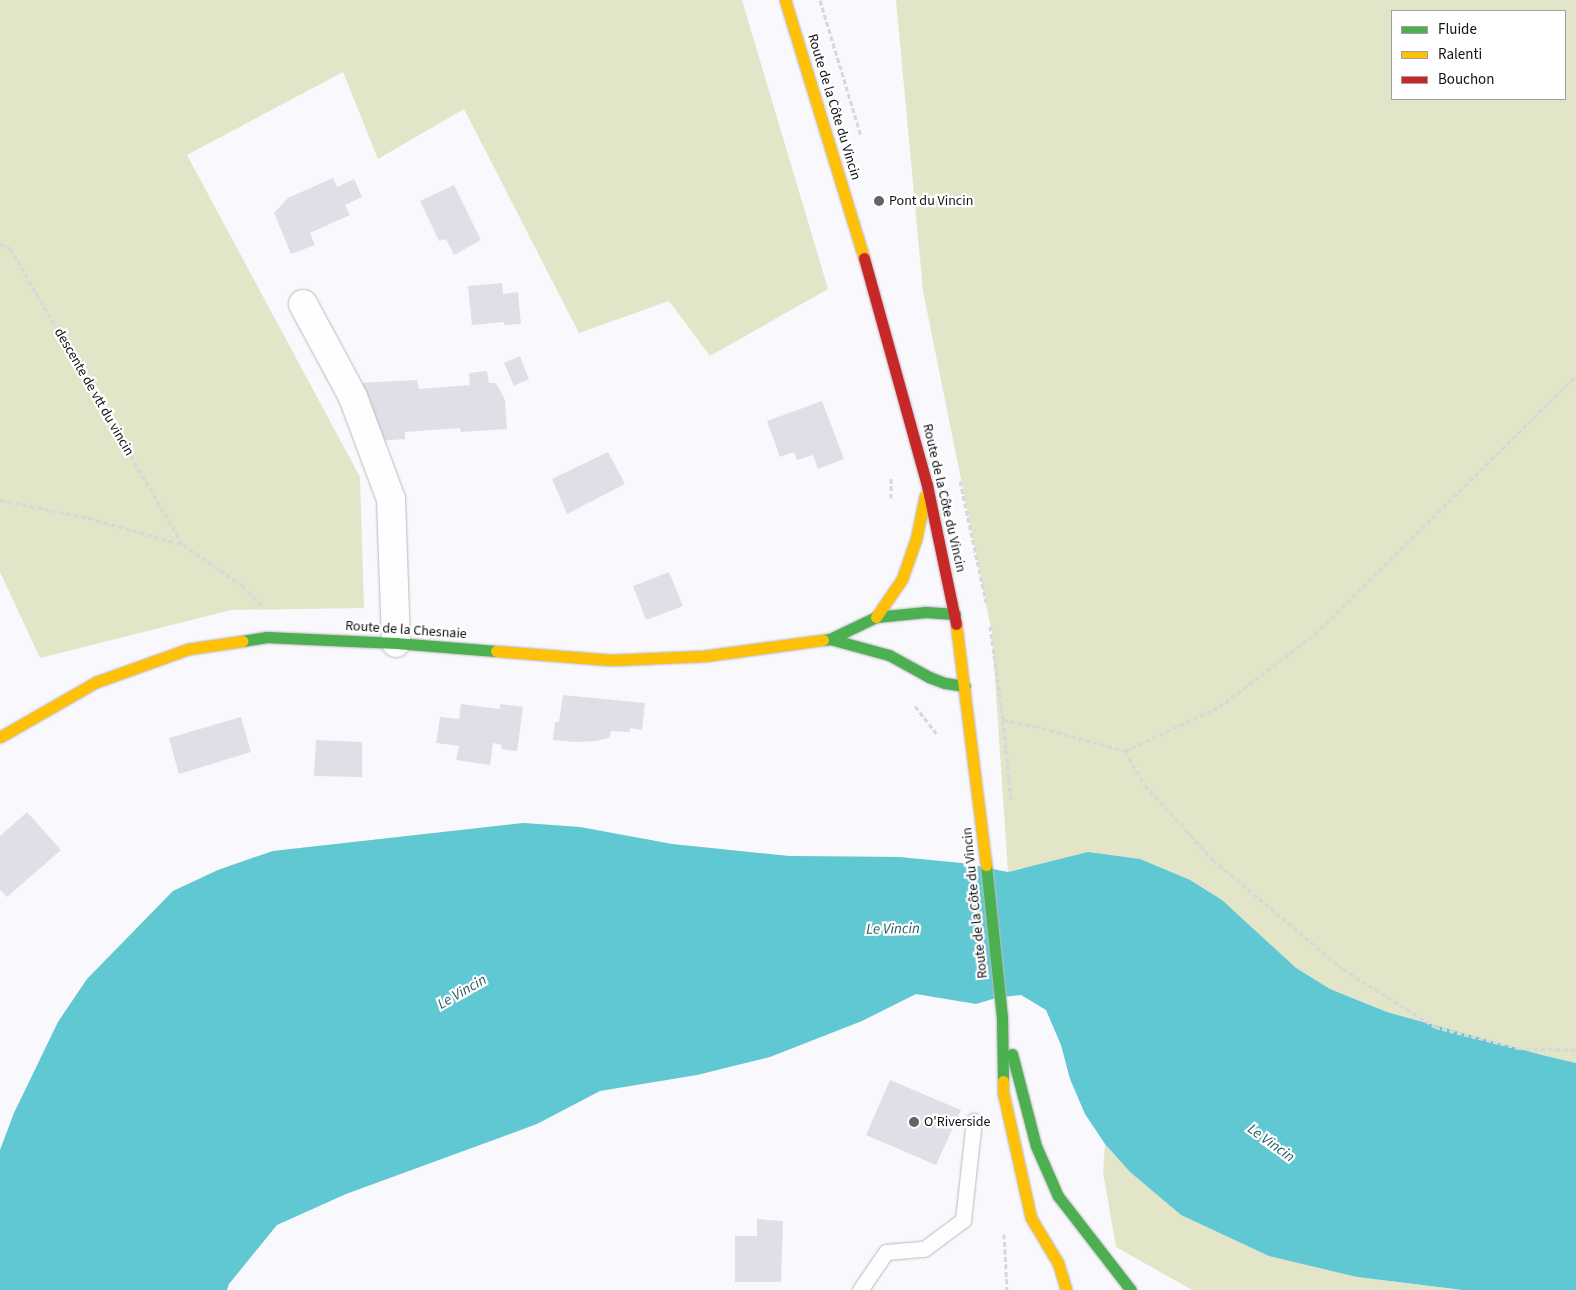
<!DOCTYPE html>
<html>
<head>
<meta charset="utf-8">
<style>
	body { margin:0 }
	#map { position:relative; width:1576px; height:1290px; overflow:hidden; background:#f8f8fd; font-family:"Source Sans 3",sans-serif }
	div>[style] { position:absolute }
	[style*='--x'] { left:calc(var(--x)*1px); top:calc(var(--y)*1px); width:calc(var(--w)*1px); rotate:calc(var(--a)*1deg) }
	.green>* { inset:0; background:#e3e5c8 }
	.water>* { inset:0; background:#60c8d3 }
	.building>* { inset:0; background:#dfdfe8 }
	.path>* { height:3px; margin-top:-1.5px; transform-origin:0; background:repeating-linear-gradient(90deg,#d8d8d9 0 5px,transparent 0 7.5px) }
	.roads { filter:drop-shadow(0 0 1px #bbbabf) drop-shadow(0 0 1px #bbbabf) }
	.lane>* { height:15px; margin:-7.5px; padding:0 7.5px; transform-origin:7.5px; border-radius:7.5px; background:#fefeff }
	.street>* { height:28px; margin:-14px; padding:0 14px; transform-origin:14px; border-radius:14px; background:#fefeff }
	.fast>* { height:11px; margin:-5.5px; padding:0 5.5px; transform-origin:5.5px; border-radius:5.5px; background:#4caf50 }
	.slow>* { height:11px; margin:-5.5px; padding:0 5.5px; transform-origin:5.5px; border-radius:5.5px; background:#ffc107 }
	.jam>* { height:11px; margin:-5.5px; padding:0 5.5px; transform-origin:5.5px; border-radius:5.5px; background:#c62828 }
	.dots>* { width:14px; height:14px; translate:-50% -50%; box-sizing:border-box; border:2px solid #fff; border-radius:50% }
	span { translate:-50% -50%; white-space:nowrap; text-align:center; line-height:1.15; -webkit-text-stroke:4.5px #fff; paint-order:stroke }
	.street-label { font-size:14px; color:#121216 }
	.poi-label { font-size:14px; color:#121216 }
	.left { translate:0 -50%; text-align:left }
	.water-label { font-size:15px; color:#245b61; font-style:italic }
	.legend { position:absolute; left:1391px; top:10px; width:175px; height:90px; box-sizing:border-box; background:#fff; border:1px solid #a0a0a2; margin:0; padding:6px 9px; list-style:none; font-size:15px; color:#121216 }
	.legend li { display:flex; align-items:center; gap:10px; height:25px }
	.legend b { width:25px; border:1px solid #a0a0a2 }
</style>
</head>
<body>
<div id="map">
	<div class="green">
		<i style="clip-path:polygon(0 0,742px 0,828px 289px,710px 356px,669px 301px,579px 333px,464px 109px,378px 159px,343px 72px,187px 155px,360px 477px,364px 608px,231px 610px,40px 658px,0 572px)"></i>
		<i style="clip-path:polygon(evenodd,896px 0,1576px 0,1576px 1063px,1542px 1055px,1387px 1012px,1343px 994px,1070px 983px,933px 964px,738px 1035px,0 1290px,0 1150px,14px 1113px,58px 1022px,87px 979px,173px 891px,218px 870px,273px 851px,523px 823px,580px 827px,672px 844px,789px 856px,899px 857px,1021px 874px,1021px 868px,1008px 872px,992px 633px,923px 291px,896px 0,1392px 11px,1565px 11px,1565px 99px,1392px 99px,1392px 11px)"></i>
		<i style="clip-path:polygon(1105px 1144px,1130px 1172px,1181px 1215px,1269px 1255px,1357px 1277px,1463px 1290px,1192px 1290px,1116px 1247px,1103px 1172px)"></i>
	</div>
	<div class="water">
		<i style="clip-path:polygon(523px 823px,580px 827px,672px 844px,789px 856px,899px 857px,962px 863px,1008px 872px,1088px 852px,1140px 859px,1190px 880px,1222px 900px,1296px 968px,1330px 989px,1387px 1012px,1542px 1055px,1576px 1063px,1576px 1290px,1463px 1290px,1357px 1277px,1269px 1256px,1181px 1215px,1130px 1172px,1105px 1144px,1085px 1114px,1070px 1079px,1061px 1045px,1046px 1010px,1021px 995px,996px 998px,976px 1004px,916px 994px,862px 1021px,770px 1057px,697px 1075px,600px 1091px,537px 1124px,346px 1194px,277px 1225px,229px 1284px,227px 1290px,0 1290px,0 1150px,14px 1113px,58px 1022px,87px 979px,173px 891px,218px 870px,273px 851px)"></i>
	</div>
	<div class="building">
		<i style="clip-path:polygon(333px 178px,337px 187px,354px 179px,362px 197px,345px 205px,350px 215px,310px 233px,315px 245px,291px 254px,274px 213px,288px 198px)"></i>
		<i style="clip-path:polygon(454px 185px,481px 240px,454px 255px,446px 239px,439px 241px,420px 201px)"></i>
		<i style="clip-path:polygon(502px 283px,503px 294px,518px 292px,521px 324px,504px 325px,504px 322px,472px 325px,468px 286px)"></i>
		<i style="clip-path:polygon(520px 356px,529px 379px,514px 386px,504px 363px)"></i>
		<i style="clip-path:polygon(487px 371px,489px 383px,496px 383px,505px 400px,507px 429px,461px 432px,460px 428px,405px 432px,405px 439px,378px 441px,359px 383px,417px 380px,419px 389px,470px 385px,469px 373px)"></i>
		<i style="clip-path:polygon(822px 401px,844px 459px,818px 469px,813px 455px,797px 460px,794px 452px,780px 457px,767px 421px)"></i>
		<i style="clip-path:polygon(608px 452px,625px 484px,567px 514px,552px 479px)"></i>
		<i style="clip-path:polygon(669px 572px,683px 606px,646px 620px,633px 586px)"></i>
		<i style="clip-path:polygon(563px 695px,645px 703px,642px 730px,630px 728px,630px 732px,611px 731px,609px 738px,596px 741px,575px 742px,553px 740px,555px 722px,559px 722px)"></i>
		<i style="clip-path:polygon(461px 704px,500px 709px,500px 704px,523px 707px,517px 751px,501px 749px,502px 745px,493px 743px,490px 765px,456px 760px,459px 746px,436px 743px,440px 717px,459px 719px)"></i>
		<i style="clip-path:polygon(241px 717px,251px 752px,179px 774px,169px 738px)"></i>
		<i style="clip-path:polygon(316px 740px,362px 742px,362px 777px,314px 776px)"></i>
		<i style="clip-path:polygon(27px 812px,61px 850px,7px 897px,0 890px,0 836px)"></i>
		<i style="clip-path:polygon(890px 1080px,961px 1110px,936px 1165px,866px 1135px)"></i>
		<i style="clip-path:polygon(757px 1219px,783px 1221px,781px 1282px,735px 1282px,735px 1236px,757px 1236px)"></i>
	</div>
	<div class="path">
		<i style="--x:820;--y:0;--w:142;--a:73.2"></i>
		<i style="--x:0;--y:244;--w:11;--a:22"></i>
		<i style="--x:10;--y:248;--w:344;--a:59.8"></i>
		<i style="--x:960;--y:481;--w:124;--a:77.9"></i>
		<i style="--x:891;--y:498;--w:21;--a:-90"></i>
		<i style="--x:0;--y:500;--w:91;--a:11.4"></i>
		<i style="--x:89;--y:518;--w:98;--a:16"></i>
		<i style="--x:183;--y:545;--w:71;--a:34.1"></i>
		<i style="--x:242;--y:585;--w:29;--a:46"></i>
		<i style="--x:990;--y:626;--w:95;--a:82.1"></i>
		<i style="--x:1003;--y:720;--w:80;--a:84.3"></i>
		<i style="--x:915;--y:706;--w:37;--a:52"></i>
		<i style="--x:1003;--y:720;--w:33;--a:11"></i>
		<i style="--x:1035;--y:726;--w:93;--a:15.5"></i>
		<i style="--x:1125;--y:751;--w:104;--a:-25.1"></i>
		<i style="--x:1219;--y:707;--w:121;--a:-37.2"></i>
		<i style="--x:1315;--y:634;--w:367;--a:-44.7"></i>
		<i style="--x:1125;--y:751;--w:39;--a:60"></i>
		<i style="--x:1145;--y:785;--w:101;--a:47.8"></i>
		<i style="--x:1213;--y:860;--w:170;--a:40"></i>
		<i style="--x:1343;--y:969;--w:109;--a:32.2"></i>
		<i style="--x:1435;--y:1027;--w:86;--a:14.2"></i>
		<i style="--x:1518;--y:1048;--w:58;--a:2"></i>
		<i style="--x:1004;--y:1234;--w:56;--a:86.9"></i>
	</div>
	<div class="roads">
		<div class="lane">
			<i style="--x:860;--y:1290;--w:46;--a:-55.6"></i>
			<i style="--x:886;--y:1252;--w:38;--a:-5"></i>
			<i style="--x:924;--y:1249;--w:49;--a:-36.6"></i>
			<i style="--x:963;--y:1220;--w:100;--a:-83.7"></i>
		</div>
		<div class="street">
			<i style="--x:303;--y:304;--w:106;--a:61.7"></i>
			<i style="--x:353;--y:397;--w:109;--a:69.6"></i>
			<i style="--x:391;--y:499;--w:144;--a:88"></i>
		</div>
		<div class="fast">
			<i style="--x:830;--y:639;--w:61;--a:15.2"></i>
			<i style="--x:889;--y:655;--w:46;--a:28.8"></i>
			<i style="--x:929;--y:677;--w:17;--a:21"></i>
			<i style="--x:945;--y:683;--w:20;--a:9"></i>
			<i style="--x:823;--y:640;--w:7;--a:-8"></i>
			<i style="--x:830;--y:639;--w:51;--a:-25.6"></i>
			<i style="--x:876;--y:617;--w:50;--a:-5.7"></i>
			<i style="--x:926;--y:612;--w:29;--a:4"></i>
			<i style="--x:242;--y:641;--w:24;--a:-9"></i>
			<i style="--x:266;--y:637;--w:130;--a:2.6"></i>
			<i style="--x:396;--y:643;--w:100;--a:4.6"></i>
			<i style="--x:986;--y:865;--w:153;--a:84"></i>
			<i style="--x:1002;--y:1017;--w:64;--a:89.1"></i>
			<i style="--x:1012;--y:1054;--w:95;--a:75.4"></i>
			<i style="--x:1036;--y:1146;--w:55;--a:66.3"></i>
			<i style="--x:1058;--y:1196;--w:119;--a:52.2"></i>
		</div>
		<div class="slow">
			<i style="--x:785;--y:0;--w:270;--a:73"></i>
			<i style="--x:876;--y:617;--w:46;--a:-55.6"></i>
			<i style="--x:902;--y:579;--w:42;--a:-70.7"></i>
			<i style="--x:916;--y:539;--w:44;--a:-78.2"></i>
			<i style="--x:956;--y:624;--w:243;--a:82.9"></i>
			<i style="--x:496;--y:651;--w:115;--a:4.5"></i>
			<i style="--x:611;--y:660;--w:93;--a:-2.5"></i>
			<i style="--x:704;--y:656;--w:120;--a:-7.7"></i>
			<i style="--x:0;--y:737;--w:111;--a:-29.8"></i>
			<i style="--x:96;--y:682;--w:98;--a:-19.7"></i>
			<i style="--x:188;--y:649;--w:55;--a:-8.4"></i>
			<i style="--x:1003;--y:1081;--w:11;--a:90"></i>
			<i style="--x:1003;--y:1092;--w:129;--a:77.5"></i>
			<i style="--x:1031;--y:1218;--w:52;--a:59"></i>
			<i style="--x:1058;--y:1263;--w:28;--a:73"></i>
		</div>
		<div class="jam">
			<i style="--x:864;--y:258;--w:236;--a:74.5"></i>
			<i style="--x:927;--y:485;--w:142;--a:78.2"></i>
		</div>
	</div>
	<div class="dots">
		<i style="left:879px;top:201px;background:#626267"></i>
		<i style="left:914px;top:1122px;background:#626267"></i>
	</div>
	<div class="street-label">
		<span style="left:834px;top:107px;rotate:73deg">Route de la Côte du Vincin</span>
		<span style="left:94px;top:392px;rotate:60deg">descente de vtt du vincin</span>
		<span style="left:944px;top:498px;rotate:77deg">Route de la Côte du Vincin</span>
		<span style="left:406px;top:630px;rotate:4deg">Route de la Chesnaie</span>
		<span style="left:975px;top:903px;rotate:-96deg">Route de la Côte du Vincin</span>
	</div>
	<div class="poi-label">
		<span class="left" style="left:889px;top:201px">Pont du Vincin</span>
		<span class="left" style="left:924px;top:1122px">O'Riverside</span>
	</div>
	<div class="water-label">
		<span style="left:893px;top:929px;rotate:-1deg">Le Vincin</span>
		<span style="left:462px;top:992px;rotate:-30deg">Le Vincin</span>
		<span style="left:1271px;top:1143px;rotate:36deg">Le Vincin</span>
	</div>
	<ul class="legend">
	<li><b style="height:6px;background:#4caf50"></b>Fluide</li>
	<li><b style="height:6px;background:#ffc107"></b>Ralenti</li>
	<li><b style="height:6px;background:#c62828"></b>Bouchon</li>
	</ul>
</div>
</body>
</html>
